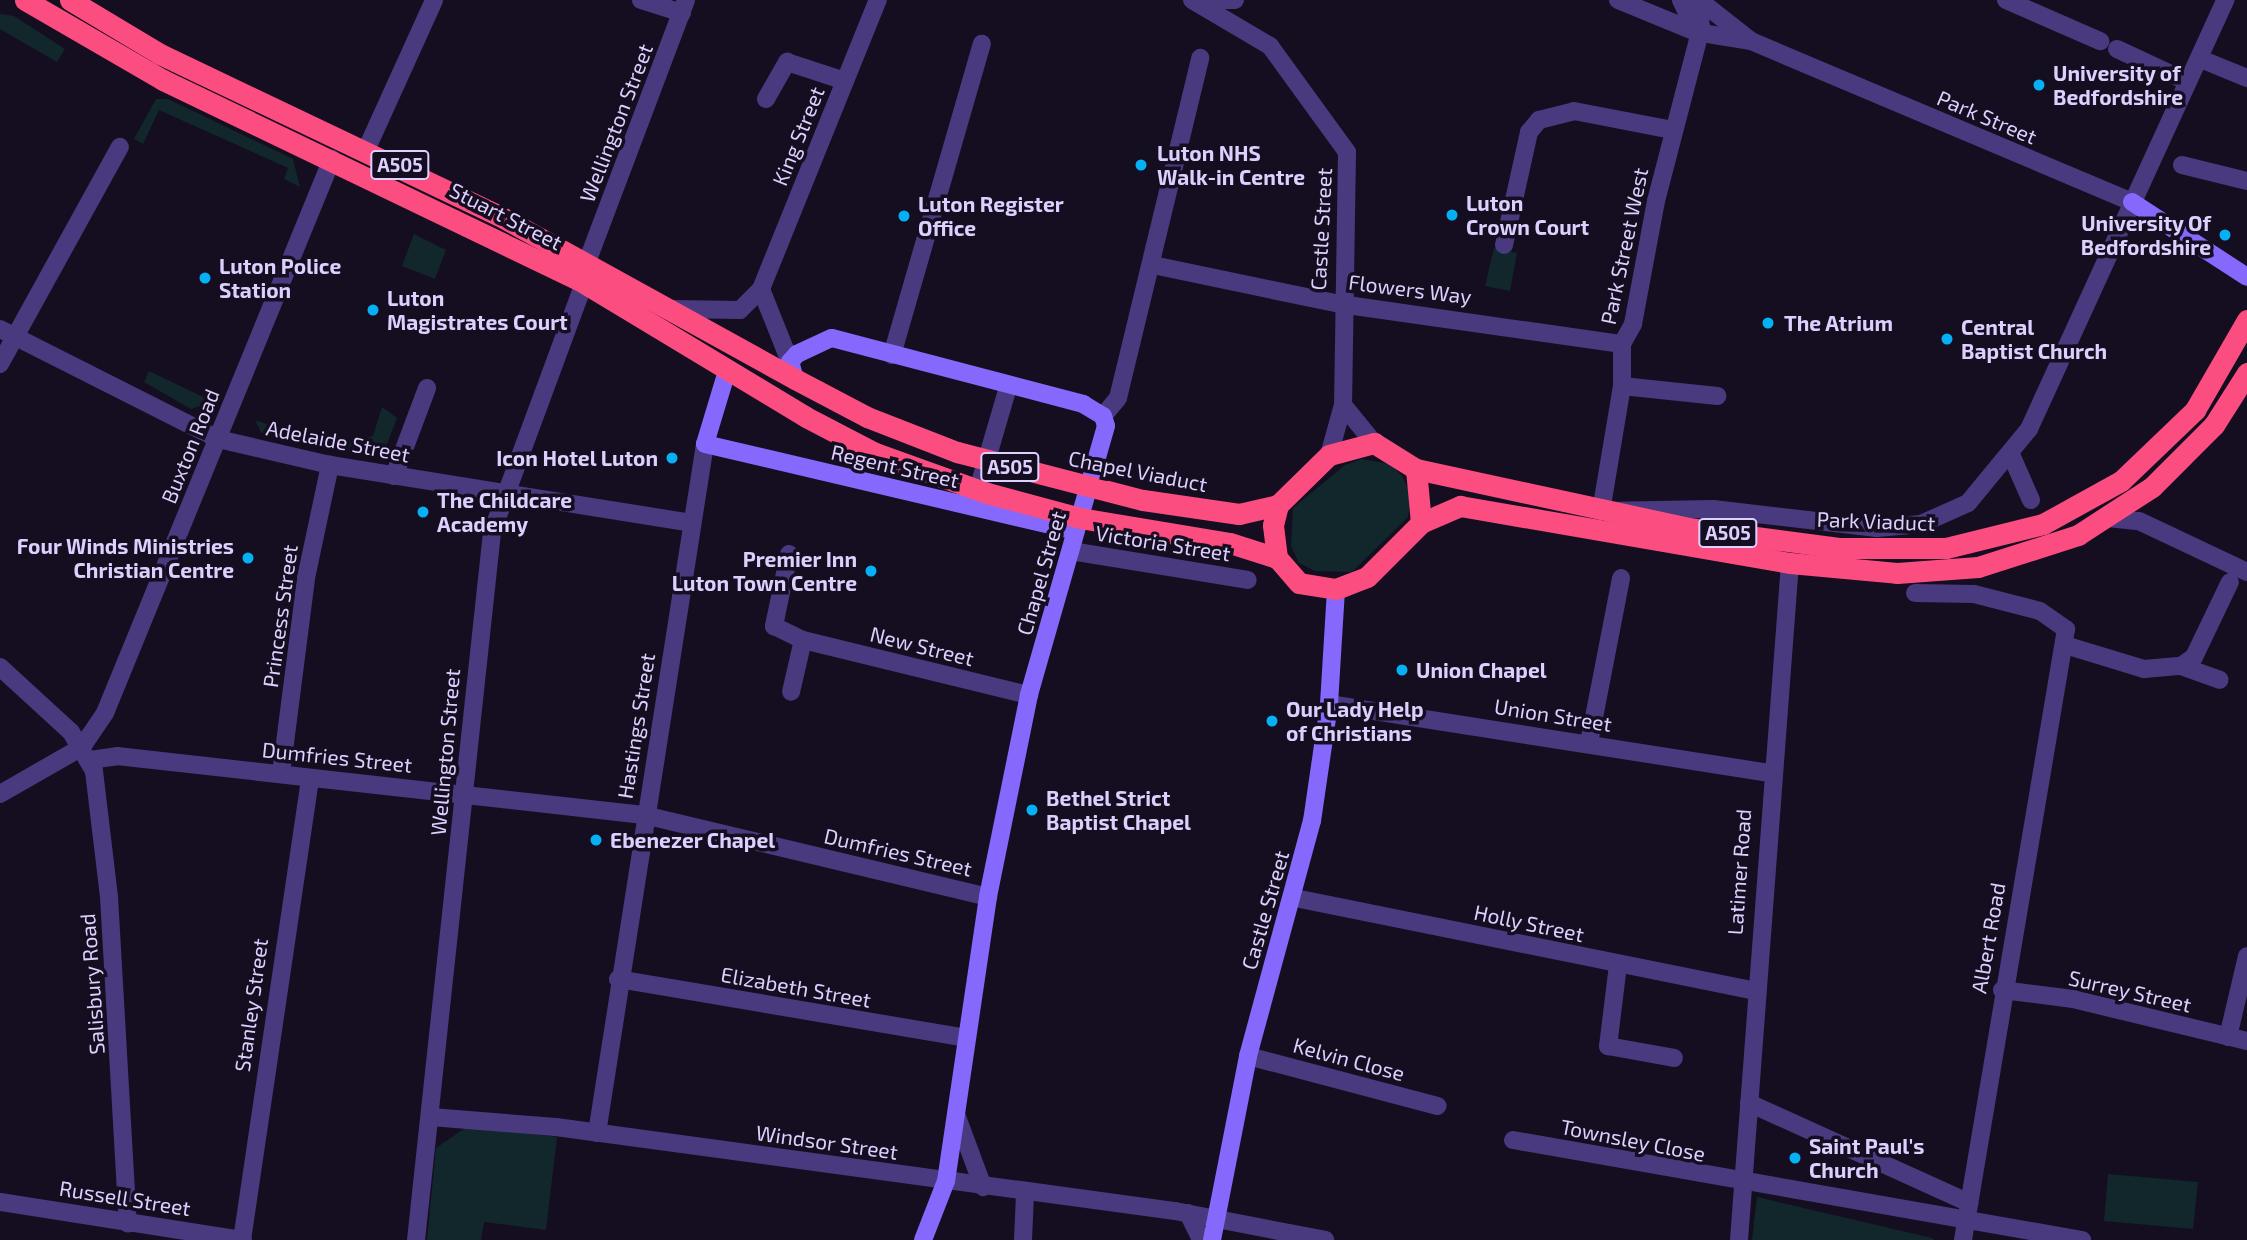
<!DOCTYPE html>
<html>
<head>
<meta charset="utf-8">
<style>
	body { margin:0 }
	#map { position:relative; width:2247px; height:1240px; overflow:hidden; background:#150e21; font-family:"Exo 2",sans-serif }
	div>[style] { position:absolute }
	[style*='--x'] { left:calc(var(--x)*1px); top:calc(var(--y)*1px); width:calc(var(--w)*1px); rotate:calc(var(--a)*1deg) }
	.green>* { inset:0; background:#11272b }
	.street>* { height:18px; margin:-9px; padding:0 9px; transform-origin:9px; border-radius:9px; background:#493a7f }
	.secondary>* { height:18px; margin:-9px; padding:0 9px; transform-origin:9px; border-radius:9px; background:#8768fc }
	.highway>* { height:21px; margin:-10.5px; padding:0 10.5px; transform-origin:10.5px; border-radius:10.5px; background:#fb4d80 }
	.highway-bridge>* { height:21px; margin:-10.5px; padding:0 10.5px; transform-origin:10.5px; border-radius:10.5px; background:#fb4d80 }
	.dots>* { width:19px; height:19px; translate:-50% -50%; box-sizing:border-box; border:4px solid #150e21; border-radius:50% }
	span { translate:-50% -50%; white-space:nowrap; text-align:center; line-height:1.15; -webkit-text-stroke:7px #150e21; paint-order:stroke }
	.shield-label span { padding:2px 5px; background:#150e21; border:2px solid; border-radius:5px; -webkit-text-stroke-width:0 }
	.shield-label { font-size:19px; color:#ddcffe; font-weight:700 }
	.poi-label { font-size:21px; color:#ddcffe; font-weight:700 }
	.left { translate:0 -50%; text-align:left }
	.right { translate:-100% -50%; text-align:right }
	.street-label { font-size:21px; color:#ddcffe }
</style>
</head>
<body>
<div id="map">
	<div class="green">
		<i style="clip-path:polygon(0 14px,14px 16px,65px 49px,57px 62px,0 29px)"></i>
		<i style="clip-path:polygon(156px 99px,168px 99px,293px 159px,300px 187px,284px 179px,288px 168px,159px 110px,143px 144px,134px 139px)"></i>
		<i style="clip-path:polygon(414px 234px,446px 250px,435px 279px,402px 266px)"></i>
		<i style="clip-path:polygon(1494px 248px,1517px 253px,1510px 291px,1485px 286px)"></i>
		<i style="clip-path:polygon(149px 371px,201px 396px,214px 401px,191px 409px,144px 382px)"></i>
		<i style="clip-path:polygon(382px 407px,397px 418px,386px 447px,371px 456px,262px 434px,255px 420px,313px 440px,316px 434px,351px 442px,373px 436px)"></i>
		<i style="clip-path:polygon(1362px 459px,1390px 464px,1402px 476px,1411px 495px,1408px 517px,1352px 572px,1315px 571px,1299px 563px,1291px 546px,1293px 508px,1345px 465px)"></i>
		<i style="clip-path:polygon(468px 1126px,557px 1137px,546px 1230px,484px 1222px,481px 1240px,427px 1240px,436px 1148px)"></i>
		<i style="clip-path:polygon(2108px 1174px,2198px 1182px,2193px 1229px,2104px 1221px)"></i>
		<i style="clip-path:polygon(1757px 1197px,1932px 1238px,1934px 1240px,1752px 1240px)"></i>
	</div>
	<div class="street">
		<i style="--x:641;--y:0;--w:43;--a:17.6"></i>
		<i style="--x:1192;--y:0;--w:91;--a:30.5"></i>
		<i style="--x:1270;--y:46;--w:131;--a:54"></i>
		<i style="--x:1347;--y:152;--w:253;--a:90.9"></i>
		<i style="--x:1343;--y:405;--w:52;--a:105.6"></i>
		<i style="--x:1205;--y:0;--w:30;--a:0"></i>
		<i style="--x:1618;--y:0;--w:84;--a:22.3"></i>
		<i style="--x:1696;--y:32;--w:56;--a:9.3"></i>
		<i style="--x:1751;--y:41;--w:414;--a:22.9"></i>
		<i style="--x:1681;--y:0;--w:35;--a:65"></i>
		<i style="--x:1699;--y:0;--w:66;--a:38.3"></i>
		<i style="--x:2006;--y:0;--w:103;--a:23.6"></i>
		<i style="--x:2117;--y:49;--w:78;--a:24.9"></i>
		<i style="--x:2203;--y:60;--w:48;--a:22.2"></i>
		<i style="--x:766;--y:99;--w:43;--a:-60.4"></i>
		<i style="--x:787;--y:62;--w:61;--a:18.1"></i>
		<i style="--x:367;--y:148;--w:162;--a:-65.6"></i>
		<i style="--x:2182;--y:165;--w:67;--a:13.8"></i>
		<i style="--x:1504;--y:245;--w:116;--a:-77.5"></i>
		<i style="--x:1529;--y:132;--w:16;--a:-50"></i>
		<i style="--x:1539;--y:120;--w:36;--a:-14"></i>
		<i style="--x:1574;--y:111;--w:101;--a:10.9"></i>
		<i style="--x:587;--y:262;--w:280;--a:-69.3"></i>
		<i style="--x:1153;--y:265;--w:191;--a:11.8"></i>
		<i style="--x:1340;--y:304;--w:285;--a:8.1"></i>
		<i style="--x:761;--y:289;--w:79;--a:68.3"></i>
		<i style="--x:673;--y:309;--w:67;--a:0.9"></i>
		<i style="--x:740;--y:310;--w:30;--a:-45"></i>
		<i style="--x:761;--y:289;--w:312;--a:-68"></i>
		<i style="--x:0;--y:329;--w:244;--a:26.8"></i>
		<i style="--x:218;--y:439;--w:115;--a:13.1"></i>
		<i style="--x:330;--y:465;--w:366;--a:9.1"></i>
		<i style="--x:1622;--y:344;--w:42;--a:90"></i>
		<i style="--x:1622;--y:386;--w:127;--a:99.5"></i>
		<i style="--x:1601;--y:511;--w:112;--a:-1"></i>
		<i style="--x:1713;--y:509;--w:165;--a:6.6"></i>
		<i style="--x:1877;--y:528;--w:44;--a:-5.2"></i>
		<i style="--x:1921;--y:524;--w:51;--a:-24.1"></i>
		<i style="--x:1968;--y:503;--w:96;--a:-50.5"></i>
		<i style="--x:2029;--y:429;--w:472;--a:-65.4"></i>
		<i style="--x:1622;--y:344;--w:23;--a:-61"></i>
		<i style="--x:1633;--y:324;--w:125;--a:-79.4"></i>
		<i style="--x:1656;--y:201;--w:179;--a:-75.4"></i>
		<i style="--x:1701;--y:28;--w:28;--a:-96"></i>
		<i style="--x:892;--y:355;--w:324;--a:-73.9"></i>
		<i style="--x:0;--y:364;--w:248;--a:-61.1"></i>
		<i style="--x:1622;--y:386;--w:96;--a:6"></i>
		<i style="--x:1343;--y:405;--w:49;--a:50.8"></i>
		<i style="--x:1103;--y:416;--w:23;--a:-50"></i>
		<i style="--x:1118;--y:398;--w:350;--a:-76.4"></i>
		<i style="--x:2012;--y:457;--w:47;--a:66.2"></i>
		<i style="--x:394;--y:476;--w:94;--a:-69.4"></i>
		<i style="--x:975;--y:500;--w:118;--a:-73.7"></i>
		<i style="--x:2108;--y:518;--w:31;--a:6"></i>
		<i style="--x:2139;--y:521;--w:119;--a:25.3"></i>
		<i style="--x:1071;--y:551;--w:179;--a:9.3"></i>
		<i style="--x:789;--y:554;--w:74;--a:101.8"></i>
		<i style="--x:774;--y:626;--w:32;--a:26"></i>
		<i style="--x:803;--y:640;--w:53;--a:103"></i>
		<i style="--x:1915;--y:593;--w:59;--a:1"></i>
		<i style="--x:1974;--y:594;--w:68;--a:14.4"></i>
		<i style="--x:2040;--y:611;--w:32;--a:35"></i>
		<i style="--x:2066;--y:629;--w:620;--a:99.57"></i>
		<i style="--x:803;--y:640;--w:233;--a:13.7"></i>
		<i style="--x:2065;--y:645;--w:83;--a:16.9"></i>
		<i style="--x:2144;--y:669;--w:37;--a:-5"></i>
		<i style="--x:2181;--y:666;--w:16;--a:-35"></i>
		<i style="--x:2194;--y:657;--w:83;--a:-64.4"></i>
		<i style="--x:2181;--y:666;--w:41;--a:19.7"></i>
		<i style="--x:0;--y:667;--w:96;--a:42.5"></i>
		<i style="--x:71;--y:732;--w:45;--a:59.5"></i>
		<i style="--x:94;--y:771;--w:127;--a:83.2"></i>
		<i style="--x:109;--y:897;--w:327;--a:86.7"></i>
		<i style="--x:1329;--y:704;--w:446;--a:8.9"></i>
		<i style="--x:1589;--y:743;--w:168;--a:-79"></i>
		<i style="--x:90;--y:760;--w:27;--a:-8"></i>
		<i style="--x:117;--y:756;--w:530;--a:6.39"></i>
		<i style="--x:644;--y:815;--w:354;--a:13.4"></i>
		<i style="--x:281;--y:774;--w:198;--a:-82.7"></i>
		<i style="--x:306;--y:578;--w:116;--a:-78"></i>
		<i style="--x:0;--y:794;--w:95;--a:-29.8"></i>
		<i style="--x:82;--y:747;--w:41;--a:-55.9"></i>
		<i style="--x:105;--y:713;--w:599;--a:-67.72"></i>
		<i style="--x:1295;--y:898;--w:467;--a:11.4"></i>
		<i style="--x:1618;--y:965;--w:82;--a:97"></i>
		<i style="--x:1608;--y:1046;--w:67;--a:10.3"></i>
		<i style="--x:618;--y:979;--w:353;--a:9.6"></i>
		<i style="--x:2002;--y:990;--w:72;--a:7.2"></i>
		<i style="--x:2073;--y:999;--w:179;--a:13.6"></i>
		<i style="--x:2228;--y:1037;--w:83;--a:-76.8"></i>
		<i style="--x:1248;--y:1056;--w:196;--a:14.8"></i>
		<i style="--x:1749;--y:1103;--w:242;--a:24.4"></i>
		<i style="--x:956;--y:1114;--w:78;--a:69.7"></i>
		<i style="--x:431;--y:1117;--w:125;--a:4.6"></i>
		<i style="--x:556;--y:1127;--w:625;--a:7.73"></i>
		<i style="--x:1175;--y:1211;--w:153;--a:10.9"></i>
		<i style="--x:597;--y:1133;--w:697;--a:-81.09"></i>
		<i style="--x:1513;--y:1140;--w:578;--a:9.97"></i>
		<i style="--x:0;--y:1202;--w:246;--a:8.9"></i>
		<i style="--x:1188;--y:1213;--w:30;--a:64"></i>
		<i style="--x:242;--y:1240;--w:467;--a:-81.6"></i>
		<i style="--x:416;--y:1240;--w:712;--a:-83.87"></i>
		<i style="--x:492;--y:532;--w:265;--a:-69.7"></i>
		<i style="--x:1023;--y:1240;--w:46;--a:-87.5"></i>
		<i style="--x:1739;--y:1240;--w:679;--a:-85.69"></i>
	</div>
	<div class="secondary">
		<i style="--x:2132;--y:202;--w:137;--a:33.1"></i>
		<i style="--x:727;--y:371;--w:76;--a:106.8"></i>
		<i style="--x:705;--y:444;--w:380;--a:13.2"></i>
		<i style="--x:795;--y:379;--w:18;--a:-106"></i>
		<i style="--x:790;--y:362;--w:11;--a:-49"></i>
		<i style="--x:797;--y:354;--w:38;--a:-25"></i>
		<i style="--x:832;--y:338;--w:260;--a:14.7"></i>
		<i style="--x:1083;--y:404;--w:23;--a:31"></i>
		<i style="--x:1103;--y:416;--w:10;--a:73"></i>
		<i style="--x:1106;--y:426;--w:280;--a:106"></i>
		<i style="--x:1029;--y:695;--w:206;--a:101.5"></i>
		<i style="--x:988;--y:897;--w:287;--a:98.4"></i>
		<i style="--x:946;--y:1181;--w:63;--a:111.3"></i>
		<i style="--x:1212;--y:1240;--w:187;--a:-78.9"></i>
		<i style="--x:1248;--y:1056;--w:244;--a:-74.8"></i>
		<i style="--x:1312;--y:821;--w:118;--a:-81.7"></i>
		<i style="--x:1329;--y:704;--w:115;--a:-86.5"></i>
	</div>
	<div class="highway">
		<i style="--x:25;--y:0;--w:160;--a:30.1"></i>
		<i style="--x:163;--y:80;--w:467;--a:25.7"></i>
		<i style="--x:584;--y:283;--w:259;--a:31.1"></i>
		<i style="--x:70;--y:0;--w:105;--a:31"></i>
		<i style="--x:160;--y:54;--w:374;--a:25.5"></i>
		<i style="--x:498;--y:215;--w:339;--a:28.9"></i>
		<i style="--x:1374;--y:443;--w:49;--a:31.8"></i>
		<i style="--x:1416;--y:469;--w:54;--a:84.7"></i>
		<i style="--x:1421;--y:523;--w:76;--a:135"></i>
		<i style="--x:1367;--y:577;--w:33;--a:159"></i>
		<i style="--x:1336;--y:589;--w:37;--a:-171"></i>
		<i style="--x:1299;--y:583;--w:33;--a:-131"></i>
		<i style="--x:1277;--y:558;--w:33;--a:-97"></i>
		<i style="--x:1273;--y:525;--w:21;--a:-76"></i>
		<i style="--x:1278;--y:505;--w:71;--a:-44.4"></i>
		<i style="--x:1329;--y:455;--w:47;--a:-14.9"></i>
		<i style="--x:1416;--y:469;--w:278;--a:12.2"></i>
		<i style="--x:1688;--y:528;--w:152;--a:7.5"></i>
		<i style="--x:1839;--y:548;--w:107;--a:0"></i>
		<i style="--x:1946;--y:548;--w:100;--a:-13.9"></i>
		<i style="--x:2043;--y:524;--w:89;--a:-28.9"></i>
		<i style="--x:2121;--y:481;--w:103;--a:-43.8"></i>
		<i style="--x:2195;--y:410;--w:104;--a:-60"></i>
		<i style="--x:1239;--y:514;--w:40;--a:-13"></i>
		<i style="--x:1421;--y:523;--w:43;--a:-23.6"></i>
		<i style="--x:1460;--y:506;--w:335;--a:9.8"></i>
		<i style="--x:1790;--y:563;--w:107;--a:5.3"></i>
		<i style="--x:1897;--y:573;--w:81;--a:-4.2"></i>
		<i style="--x:1978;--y:567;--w:105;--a:-17.7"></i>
		<i style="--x:2078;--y:535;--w:88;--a:-33"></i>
		<i style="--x:2152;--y:487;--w:88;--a:-45"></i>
		<i style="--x:2214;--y:425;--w:62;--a:-57.6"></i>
		<i style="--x:1230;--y:543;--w:49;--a:17.7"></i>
	</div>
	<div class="highway-bridge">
		<i style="--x:795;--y:379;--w:81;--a:27.8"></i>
		<i style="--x:867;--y:417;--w:97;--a:21.3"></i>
		<i style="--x:957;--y:452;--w:192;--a:14.5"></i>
		<i style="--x:1143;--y:500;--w:97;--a:8.3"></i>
		<i style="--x:806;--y:417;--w:78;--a:27.6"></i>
		<i style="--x:875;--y:453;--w:119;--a:19.7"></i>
		<i style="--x:987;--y:493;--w:96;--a:15"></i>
		<i style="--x:1080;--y:518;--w:152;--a:9.5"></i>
	</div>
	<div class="dots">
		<i style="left:2039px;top:85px;background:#05b0f4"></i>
		<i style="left:1141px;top:165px;background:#05b0f4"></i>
		<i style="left:1452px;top:215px;background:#05b0f4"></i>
		<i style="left:904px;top:216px;background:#05b0f4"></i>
		<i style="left:2225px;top:235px;background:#05b0f4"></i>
		<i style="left:205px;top:278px;background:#05b0f4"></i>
		<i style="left:373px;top:310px;background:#05b0f4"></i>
		<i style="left:1768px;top:323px;background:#05b0f4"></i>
		<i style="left:1947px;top:339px;background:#05b0f4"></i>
		<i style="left:672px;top:458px;background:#05b0f4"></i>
		<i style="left:423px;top:512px;background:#05b0f4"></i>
		<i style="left:248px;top:558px;background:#05b0f4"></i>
		<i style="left:871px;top:571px;background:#05b0f4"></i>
		<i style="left:1402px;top:670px;background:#05b0f4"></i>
		<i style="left:1272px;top:721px;background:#05b0f4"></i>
		<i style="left:1032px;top:810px;background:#05b0f4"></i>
		<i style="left:596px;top:840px;background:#05b0f4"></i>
		<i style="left:1795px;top:1158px;background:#05b0f4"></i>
	</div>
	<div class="shield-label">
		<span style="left:400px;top:165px">A505</span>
		<span style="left:1010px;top:467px">A505</span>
		<span style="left:1728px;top:533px">A505</span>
	</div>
	<div class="poi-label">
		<span class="left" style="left:2053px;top:85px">University of<br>Bedfordshire</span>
		<span class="left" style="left:1157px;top:165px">Luton NHS<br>Walk-in Centre</span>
		<span class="left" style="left:1466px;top:215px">Luton<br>Crown Court</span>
		<span class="left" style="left:918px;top:216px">Luton Register<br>Office</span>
		<span class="right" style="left:2211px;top:235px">University Of<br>Bedfordshire</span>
		<span class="left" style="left:219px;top:278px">Luton Police<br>Station</span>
		<span class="left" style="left:387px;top:310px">Luton<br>Magistrates Court</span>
		<span class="left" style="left:1784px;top:323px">The Atrium</span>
		<span class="left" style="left:1961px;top:339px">Central<br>Baptist Church</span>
		<span class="right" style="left:658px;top:458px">Icon Hotel Luton</span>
		<span class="left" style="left:437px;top:512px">The Childcare<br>Academy</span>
		<span class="right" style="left:234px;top:558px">Four Winds Ministries<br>Christian Centre</span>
		<span class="right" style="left:857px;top:571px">Premier Inn<br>Luton Town Centre</span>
		<span class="left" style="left:1416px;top:670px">Union Chapel</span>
		<span class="left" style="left:1286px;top:721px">Our Lady Help<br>of Christians</span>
		<span class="left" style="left:1046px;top:810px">Bethel Strict<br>Baptist Chapel</span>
		<span class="left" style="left:610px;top:840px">Ebenezer Chapel</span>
		<span class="left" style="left:1809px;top:1158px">Saint Paul's<br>Church</span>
	</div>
	<div class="street-label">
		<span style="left:1987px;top:117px;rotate:23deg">Park Street</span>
		<span style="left:616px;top:123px;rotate:-69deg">Wellington Street</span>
		<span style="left:798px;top:136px;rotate:-68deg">King Street</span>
		<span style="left:506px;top:216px;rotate:27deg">Stuart Street</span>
		<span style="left:1321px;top:229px;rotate:-87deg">Castle Street</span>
		<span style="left:1624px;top:246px;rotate:-78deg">Park Street West</span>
		<span style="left:1410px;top:289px;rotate:7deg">Flowers Way</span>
		<span style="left:338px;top:441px;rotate:11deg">Adelaide Street</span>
		<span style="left:190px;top:446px;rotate:-68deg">Buxton Road</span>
		<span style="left:895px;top:466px;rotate:13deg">Regent Street</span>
		<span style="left:1138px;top:471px;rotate:11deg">Chapel Viaduct</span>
		<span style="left:1876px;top:521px;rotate:2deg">Park Viaduct</span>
		<span style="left:1163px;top:543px;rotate:9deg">Victoria Street</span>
		<span style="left:1041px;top:573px;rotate:-74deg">Chapel Street</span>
		<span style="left:280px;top:616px;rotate:-82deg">Princess Street</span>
		<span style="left:922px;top:646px;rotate:14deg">New Street</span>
		<span style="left:1553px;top:715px;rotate:9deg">Union Street</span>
		<span style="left:636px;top:726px;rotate:-81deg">Hastings Street</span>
		<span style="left:445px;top:752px;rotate:-85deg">Wellington Street</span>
		<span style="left:337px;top:757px;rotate:6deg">Dumfries Street</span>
		<span style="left:898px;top:852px;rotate:13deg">Dumfries Street</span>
		<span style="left:1739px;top:872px;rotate:-86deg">Latimer Road</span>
		<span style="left:1265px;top:910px;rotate:-74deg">Castle Street</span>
		<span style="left:1529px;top:923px;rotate:12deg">Holly Street</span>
		<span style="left:1988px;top:938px;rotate:-80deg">Albert Road</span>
		<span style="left:92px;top:984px;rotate:-94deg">Salisbury Road</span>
		<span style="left:796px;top:987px;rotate:10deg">Elizabeth Street</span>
		<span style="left:2130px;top:991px;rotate:13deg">Surrey Street</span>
		<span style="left:251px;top:1005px;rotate:-82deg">Stanley Street</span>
		<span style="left:1349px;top:1059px;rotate:15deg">Kelvin Close</span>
		<span style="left:1633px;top:1140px;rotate:11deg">Townsley Close</span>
		<span style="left:827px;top:1142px;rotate:8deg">Windsor Street</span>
		<span style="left:125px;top:1198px;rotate:9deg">Russell Street</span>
	</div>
</div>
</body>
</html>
